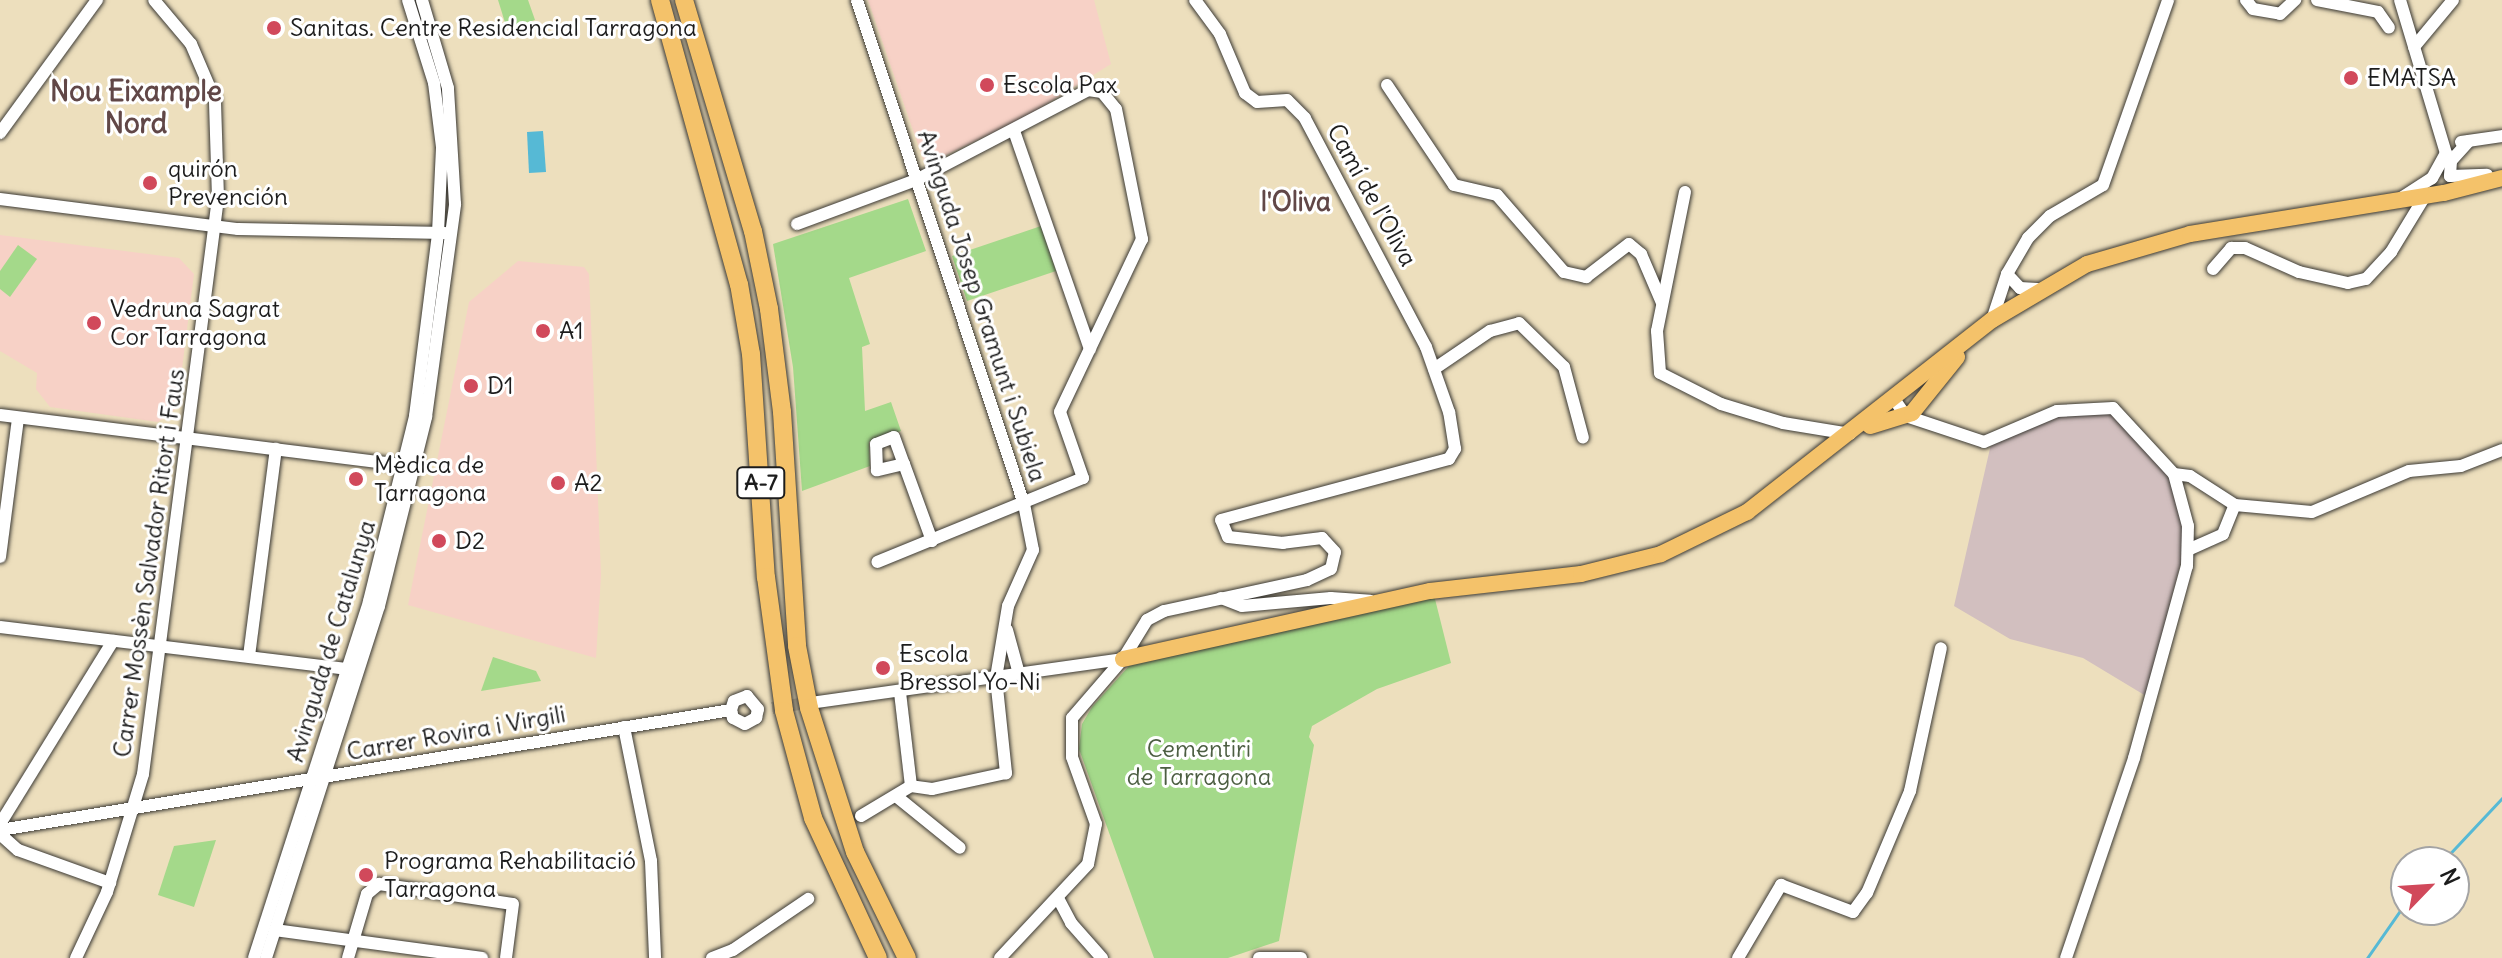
<!DOCTYPE html>
<html>
<head>
<meta charset="utf-8">
<style>
	body { margin:0 }
	#map { position:relative; width:2502px; height:958px; overflow:hidden; background:#eddfbd; font-family:Delius,sans-serif }
	div>[style] { position:absolute }
	[style*='--x'] { left:calc(var(--x)*1px); top:calc(var(--y)*1px); width:calc(var(--w)*1px); rotate:calc(var(--a)*1deg) }
	.built>* { inset:0; background:#f7d1c6 }
	.industrial>* { inset:0; background:#d2bfbf }
	.green>* { inset:0; background:#a4d98a }
	.water>* { inset:0; background:#56b9d5 }
	.stream>* { height:3px; margin:-1.5px; padding:0 1.5px; transform-origin:1.5px; border-radius:1.5px; background:#56b9d5 }
	.minor-tunnel>* { height:12px; margin-top:-6px; transform-origin:0; background:repeating-linear-gradient(90deg,#c3b89d 0 12px,transparent 0 18px) }
	.roads { filter:drop-shadow(0 0 2px #3b3934) drop-shadow(0 0 2px #3b3934) }
	.minor>* { height:12px; margin:-6px; padding:0 6px; transform-origin:6px; border-radius:6px; background:#fff }
	.major>* { height:16px; margin:-8px; padding:0 8px; transform-origin:8px; border-radius:8px; background:#f4c26a }
	.highway>* { height:18px; margin:-9px; padding:0 9px; transform-origin:9px; border-radius:9px; background:#f4c26a }
	.dots>* { width:22px; height:22px; translate:-50% -50%; box-sizing:border-box; border:4px solid #fff; border-radius:50% }
	span { translate:-50% -50%; white-space:nowrap; text-align:center; line-height:1.15; -webkit-text-stroke:6px #fff; paint-order:stroke }
	.shield-label span { padding:2px 6px; background:#fff; border:2px solid; border-radius:6px; -webkit-text-stroke-width:0 }
	.shield-label { font-size:22px; color:#1c1c1c; font-weight:700 }
	.poi-label { font-size:24px; color:#1c1c1c }
	.left { translate:0 -50%; text-align:left }
	.street-label { font-size:24px; color:#1c1c1c }
	.park-label { font-size:24px; color:#4c5e42 }
	.neighbourhood-label { font-size:26px; color:#614747; font-weight:700 }
	.quarter-label { font-size:28px; color:#614747; font-weight:700 }
	.north { position:absolute; left:2390px; top:846px; width:80px; height:80px; box-sizing:border-box; background:#fff; border:2px solid #a4a4a4; border-radius:50%; rotate:65deg; font-size:22px; font-weight:700; line-height:32px; text-align:center; color:#1c1c1c }
	.north::after { content:''; display:block; margin:auto; width:28px; height:36px; background:#d1495b; clip-path:polygon(50% 0,100% 100%,50% 72%,0 100%) }
</style>
</head>
<body>
<div id="map">
	<div class="built">
		<i style="clip-path:polygon(868px 0,1094px 0,1111px 64px,1024px 118px,925px 165px)"></i>
		<i style="clip-path:polygon(0 235px,179px 258px,194px 274px,177px 408px,158px 422px,50px 407px,36px 389px,37px 373px,0 351px)"></i>
		<i style="clip-path:polygon(518px 261px,584px 267px,589px 274px,601px 575px,596px 658px,408px 605px,469px 302px)"></i>
	</div>
	<div class="industrial">
		<i style="clip-path:polygon(2107px 412px,2125px 423px,2167px 473px,2179px 500px,2186px 543px,2146px 696px,2083px 658px,2010px 639px,1954px 606px,1991px 444px,2047px 418px)"></i>
	</div>
	<div class="green">
		<i style="clip-path:polygon(498px 0,528px 0,535px 20px,507px 29px)"></i>
		<i style="clip-path:polygon(908px 199px,926px 251px,849px 278px,870px 344px,862px 347px,865px 411px,891px 402px,901px 431px,869px 442px,870px 466px,802px 491px,793px 367px,773px 244px)"></i>
		<i style="clip-path:polygon(1041px 226px,1056px 271px,967px 301px,952px 256px)"></i>
		<i style="clip-path:polygon(18px 245px,37px 259px,10px 297px,0 289px,0 271px)"></i>
		<i style="clip-path:polygon(1434px 595px,1451px 663px,1377px 689px,1312px 726px,1309px 737px,1314px 745px,1279px 941px,1228px 958px,1154px 958px,1079px 749px,1082px 724px,1092px 707px,1129px 666px)"></i>
		<i style="clip-path:polygon(493px 657px,536px 671px,541px 681px,481px 691px)"></i>
		<i style="clip-path:polygon(216px 840px,194px 907px,158px 895px,174px 846px)"></i>
	</div>
	<div class="water">
		<i style="clip-path:polygon(543px 131px,546px 172px,529px 173px,527px 132px)"></i>
	</div>
	<div class="stream">
		<i style="--x:2442;--y:862;--w:88;--a:-46.8"></i>
		<i style="--x:2367;--y:958;--w:68;--a:-55.1"></i>
	</div>
	<div class="minor-tunnel">
		<i style="--x:772;--y:708;--w:42;--a:-8.1"></i>
	</div>
	<div class="roads">
		<div class="minor">
			<i style="--x:857;--y:0;--w:531;--a:71.67"></i>
			<i style="--x:1024;--y:504;--w:47;--a:78.9"></i>
			<i style="--x:1033;--y:550;--w:61;--a:114.1"></i>
			<i style="--x:1008;--y:606;--w:73;--a:99.5"></i>
			<i style="--x:996;--y:678;--w:96;--a:84"></i>
			<i style="--x:1006;--y:773;--w:76;--a:167.8"></i>
			<i style="--x:932;--y:789;--w:21;--a:-172"></i>
			<i style="--x:2246;--y:0;--w:11;--a:52"></i>
			<i style="--x:2253;--y:9;--w:27;--a:10"></i>
			<i style="--x:2280;--y:14;--w:21;--a:-43"></i>
			<i style="--x:2317;--y:0;--w:62;--a:11.1"></i>
			<i style="--x:2378;--y:12;--w:19;--a:55"></i>
			<i style="--x:2400;--y:0;--w:160;--a:73.3"></i>
			<i style="--x:2446;--y:153;--w:29;--a:119"></i>
			<i style="--x:2432;--y:178;--w:35;--a:147"></i>
			<i style="--x:2414;--y:47;--w:61;--a:-50.3"></i>
			<i style="--x:1387;--y:85;--w:120;--a:56.2"></i>
			<i style="--x:1454;--y:185;--w:44;--a:13.1"></i>
			<i style="--x:1497;--y:195;--w:102;--a:49"></i>
			<i style="--x:1564;--y:272;--w:23;--a:13"></i>
			<i style="--x:1586;--y:277;--w:54;--a:-37.5"></i>
			<i style="--x:1629;--y:244;--w:16;--a:40"></i>
			<i style="--x:1641;--y:254;--w:53;--a:66.8"></i>
			<i style="--x:1014;--y:131;--w:231;--a:70.8"></i>
			<i style="--x:0;--y:133;--w:165;--a:-53.9"></i>
			<i style="--x:2469;--y:141;--w:27;--a:132"></i>
			<i style="--x:2451;--y:161;--w:15;--a:94"></i>
			<i style="--x:2450;--y:176;--w:37;--a:-2"></i>
			<i style="--x:2461;--y:142;--w:41;--a:-8.3"></i>
			<i style="--x:1685;--y:192;--w:142;--a:101.4"></i>
			<i style="--x:1657;--y:331;--w:42;--a:85.9"></i>
			<i style="--x:1660;--y:373;--w:68;--a:26.9"></i>
			<i style="--x:1721;--y:404;--w:65;--a:17"></i>
			<i style="--x:1783;--y:423;--w:68;--a:9.3"></i>
			<i style="--x:0;--y:199;--w:240;--a:7.2"></i>
			<i style="--x:238;--y:229;--w:207;--a:1.1"></i>
			<i style="--x:797;--y:224;--w:127;--a:-20.3"></i>
			<i style="--x:916;--y:180;--w:194;--a:-27.6"></i>
			<i style="--x:1088;--y:90;--w:14;--a:8"></i>
			<i style="--x:1102;--y:92;--w:22;--a:51"></i>
			<i style="--x:1116;--y:109;--w:133;--a:78.7"></i>
			<i style="--x:1142;--y:239;--w:191;--a:115.4"></i>
			<i style="--x:1060;--y:412;--w:70;--a:70.8"></i>
			<i style="--x:1083;--y:478;--w:222;--a:157.8"></i>
			<i style="--x:2213;--y:269;--w:28;--a:-49"></i>
			<i style="--x:2231;--y:248;--w:14;--a:0"></i>
			<i style="--x:2245;--y:248;--w:59;--a:24"></i>
			<i style="--x:2299;--y:272;--w:50;--a:12.7"></i>
			<i style="--x:2348;--y:283;--w:18;--a:-13"></i>
			<i style="--x:2366;--y:279;--w:37;--a:-47"></i>
			<i style="--x:2391;--y:252;--w:66;--a:-58.7"></i>
			<i style="--x:2007;--y:274;--w:19;--a:47"></i>
			<i style="--x:2020;--y:288;--w:17;--a:3"></i>
			<i style="--x:1992;--y:320;--w:48;--a:-71.9"></i>
			<i style="--x:2007;--y:274;--w:42;--a:-59.7"></i>
			<i style="--x:2028;--y:238;--w:31;--a:-45"></i>
			<i style="--x:2050;--y:216;--w:61;--a:-30.3"></i>
			<i style="--x:2103;--y:185;--w:196;--a:-70.6"></i>
			<i style="--x:1434;--y:369;--w:68;--a:-34.2"></i>
			<i style="--x:1490;--y:331;--w:30;--a:-15"></i>
			<i style="--x:1519;--y:323;--w:63;--a:44.4"></i>
			<i style="--x:1564;--y:367;--w:73;--a:75"></i>
			<i style="--x:1894;--y:399;--w:21;--a:55"></i>
			<i style="--x:1906;--y:416;--w:82;--a:18.4"></i>
			<i style="--x:1984;--y:442;--w:79;--a:-23"></i>
			<i style="--x:2057;--y:411;--w:56;--a:-3.1"></i>
			<i style="--x:2113;--y:408;--w:90;--a:47.3"></i>
			<i style="--x:2174;--y:474;--w:16;--a:7"></i>
			<i style="--x:2190;--y:476;--w:54;--a:32.8"></i>
			<i style="--x:2235;--y:505;--w:77;--a:5.2"></i>
			<i style="--x:2312;--y:512;--w:105;--a:-22.9"></i>
			<i style="--x:2409;--y:471;--w:52;--a:-5.5"></i>
			<i style="--x:2461;--y:466;--w:44;--a:-21.3"></i>
			<i style="--x:0;--y:415;--w:407;--a:7.1"></i>
			<i style="--x:904;--y:464;--w:28;--a:167"></i>
			<i style="--x:877;--y:470;--w:26;--a:-92"></i>
			<i style="--x:876;--y:444;--w:19;--a:-21"></i>
			<i style="--x:894;--y:437;--w:29;--a:70"></i>
			<i style="--x:904;--y:464;--w:82;--a:70"></i>
			<i style="--x:2190;--y:549;--w:36;--a:-24"></i>
			<i style="--x:2223;--y:534;--w:31;--a:-68"></i>
			<i style="--x:0;--y:557;--w:140;--a:-82.6"></i>
			<i style="--x:1221;--y:598;--w:22;--a:21"></i>
			<i style="--x:1242;--y:606;--w:89;--a:-5.1"></i>
			<i style="--x:1331;--y:598;--w:39;--a:4"></i>
			<i style="--x:0;--y:627;--w:351;--a:6.9"></i>
			<i style="--x:1007;--y:630;--w:46;--a:74.7"></i>
			<i style="--x:249;--y:656;--w:209;--a:-82.6"></i>
			<i style="--x:817;--y:702;--w:309;--a:-8"></i>
			<i style="--x:731;--y:710;--w:8;--a:76"></i>
			<i style="--x:733;--y:718;--w:13;--a:27"></i>
			<i style="--x:745;--y:724;--w:13;--a:-29"></i>
			<i style="--x:756;--y:718;--w:9;--a:-77"></i>
			<i style="--x:731;--y:710;--w:9;--a:-72"></i>
			<i style="--x:734;--y:701;--w:14;--a:-21"></i>
			<i style="--x:747;--y:696;--w:17;--a:50"></i>
			<i style="--x:624;--y:727;--w:137;--a:78.6"></i>
			<i style="--x:651;--y:861;--w:97;--a:87.6"></i>
			<i style="--x:896;--y:796;--w:82;--a:39.1"></i>
			<i style="--x:861;--y:816;--w:58;--a:-31"></i>
			<i style="--x:911;--y:786;--w:95;--a:-96.7"></i>
			<i style="--x:0;--y:824;--w:215;--a:-58.3"></i>
			<i style="--x:0;--y:830;--w:741;--a:-9.32"></i>
			<i style="--x:0;--y:834;--w:24;--a:42"></i>
			<i style="--x:18;--y:850;--w:98;--a:19.7"></i>
			<i style="--x:1059;--y:900;--w:26;--a:62"></i>
			<i style="--x:1071;--y:923;--w:47;--a:48.5"></i>
			<i style="--x:275;--y:930;--w:209;--a:7.7"></i>
			<i style="--x:76;--y:958;--w:73;--a:-64.8"></i>
			<i style="--x:107;--y:892;--w:123;--a:-73"></i>
			<i style="--x:143;--y:774;--w:581;--a:-82.58"></i>
			<i style="--x:218;--y:198;--w:98;--a:-91.8"></i>
			<i style="--x:215;--y:100;--w:61;--a:-113.2"></i>
			<i style="--x:191;--y:44;--w:57;--a:-130.1"></i>
			<i style="--x:254;--y:958;--w:375;--a:-72.1"></i>
			<i style="--x:369;--y:601;--w:191;--a:-76"></i>
			<i style="--x:415;--y:416;--w:184;--a:-82.8"></i>
			<i style="--x:438;--y:233;--w:86;--a:-87.3"></i>
			<i style="--x:442;--y:147;--w:64;--a:-97.1"></i>
			<i style="--x:434;--y:83;--w:87;--a:-107.4"></i>
			<i style="--x:266;--y:958;--w:370;--a:-72.2"></i>
			<i style="--x:379;--y:606;--w:195;--a:-76"></i>
			<i style="--x:426;--y:417;--w:215;--a:-82.2"></i>
			<i style="--x:455;--y:204;--w:116;--a:-93.5"></i>
			<i style="--x:448;--y:88;--w:92;--a:-106.5"></i>
			<i style="--x:348;--y:958;--w:67;--a:-73.5"></i>
			<i style="--x:367;--y:894;--w:16;--a:-40"></i>
			<i style="--x:379;--y:884;--w:135;--a:8.5"></i>
			<i style="--x:513;--y:904;--w:54;--a:97.4"></i>
			<i style="--x:712;--y:958;--w:22;--a:-21"></i>
			<i style="--x:733;--y:950;--w:91;--a:-34.2"></i>
			<i style="--x:1000;--y:958;--w:129;--a:-46.9"></i>
			<i style="--x:1088;--y:864;--w:41;--a:-78.7"></i>
			<i style="--x:1096;--y:824;--w:71;--a:-109.7"></i>
			<i style="--x:1072;--y:757;--w:39;--a:-90"></i>
			<i style="--x:1072;--y:718;--w:78;--a:-49.2"></i>
			<i style="--x:1123;--y:659;--w:46;--a:-58.4"></i>
			<i style="--x:1147;--y:620;--w:19;--a:-28"></i>
			<i style="--x:1164;--y:611;--w:146;--a:-12.2"></i>
			<i style="--x:1307;--y:580;--w:26;--a:-25"></i>
			<i style="--x:1331;--y:569;--w:17;--a:-77"></i>
			<i style="--x:1335;--y:552;--w:19;--a:-133"></i>
			<i style="--x:1322;--y:538;--w:39;--a:173"></i>
			<i style="--x:1283;--y:543;--w:55;--a:-173.8"></i>
			<i style="--x:1228;--y:537;--w:18;--a:-112"></i>
			<i style="--x:1221;--y:520;--w:236;--a:-15"></i>
			<i style="--x:1449;--y:459;--w:12;--a:-59"></i>
			<i style="--x:1455;--y:449;--w:37;--a:-99"></i>
			<i style="--x:1449;--y:412;--w:69;--a:-109.5"></i>
			<i style="--x:1426;--y:347;--w:259;--a:-117.9"></i>
			<i style="--x:1305;--y:118;--w:25;--a:-135"></i>
			<i style="--x:1287;--y:100;--w:30;--a:176"></i>
			<i style="--x:1257;--y:102;--w:15;--a:-143"></i>
			<i style="--x:1245;--y:93;--w:64;--a:-113"></i>
			<i style="--x:1220;--y:34;--w:42;--a:-126.3"></i>
			<i style="--x:1259;--y:958;--w:42;--a:0"></i>
			<i style="--x:1738;--y:958;--w:85;--a:-59.5"></i>
			<i style="--x:1781;--y:885;--w:77;--a:20.6"></i>
			<i style="--x:1853;--y:912;--w:24;--a:-54"></i>
			<i style="--x:1867;--y:893;--w:111;--a:-67.1"></i>
			<i style="--x:1910;--y:791;--w:146;--a:-77.8"></i>
			<i style="--x:2066;--y:958;--w:211;--a:-71.2"></i>
			<i style="--x:2134;--y:758;--w:199;--a:-74.6"></i>
			<i style="--x:2187;--y:566;--w:40;--a:-88.6"></i>
			<i style="--x:2188;--y:526;--w:54;--a:-105.1"></i>
		</div>
		<div class="major">
			<i style="--x:1870;--y:426;--w:44;--a:-17.2"></i>
			<i style="--x:1912;--y:413;--w:72;--a:-51.2"></i>
			<i style="--x:1123;--y:659;--w:314;--a:-12.5"></i>
			<i style="--x:1430;--y:591;--w:152;--a:-6.4"></i>
			<i style="--x:1581;--y:574;--w:82;--a:-14"></i>
			<i style="--x:1661;--y:554;--w:96;--a:-26"></i>
			<i style="--x:1747;--y:512;--w:311;--a:-38.1"></i>
			<i style="--x:1992;--y:320;--w:110;--a:-30.5"></i>
			<i style="--x:2087;--y:264;--w:107;--a:-16.2"></i>
			<i style="--x:2190;--y:234;--w:257;--a:-9.2"></i>
			<i style="--x:2444;--y:193;--w:60;--a:-14.5"></i>
		</div>
		<div class="highway">
			<i style="--x:660;--y:0;--w:295;--a:74.5"></i>
			<i style="--x:739;--y:284;--w:71;--a:80.3"></i>
			<i style="--x:751;--y:354;--w:224;--a:86.2"></i>
			<i style="--x:766;--y:577;--w:135;--a:82.3"></i>
			<i style="--x:784;--y:711;--w:111;--a:74.8"></i>
			<i style="--x:813;--y:818;--w:154;--a:65.1"></i>
			<i style="--x:684;--y:0;--w:241;--a:73.4"></i>
			<i style="--x:753;--y:231;--w:80;--a:78.4"></i>
			<i style="--x:769;--y:309;--w:104;--a:82.8"></i>
			<i style="--x:782;--y:412;--w:234;--a:86.3"></i>
			<i style="--x:797;--y:646;--w:63;--a:79"></i>
			<i style="--x:809;--y:708;--w:151;--a:72.3"></i>
			<i style="--x:855;--y:852;--w:118;--a:63.9"></i>
		</div>
	</div>
	<div class="dots">
		<i style="left:274px;top:28px;background:#d1495b"></i>
		<i style="left:2351px;top:78px;background:#d1495b"></i>
		<i style="left:987px;top:85px;background:#d1495b"></i>
		<i style="left:150px;top:183px;background:#d1495b"></i>
		<i style="left:94px;top:323px;background:#d1495b"></i>
		<i style="left:543px;top:331px;background:#d1495b"></i>
		<i style="left:471px;top:386px;background:#d1495b"></i>
		<i style="left:356px;top:479px;background:#d1495b"></i>
		<i style="left:558px;top:483px;background:#d1495b"></i>
		<i style="left:439px;top:541px;background:#d1495b"></i>
		<i style="left:883px;top:668px;background:#d1495b"></i>
		<i style="left:366px;top:875px;background:#d1495b"></i>
	</div>
	<div class="shield-label">
		<span style="left:761px;top:483px">A-7</span>
	</div>
	<div class="poi-label">
		<span class="left" style="left:290px;top:28px">Sanitas. Centre Residencial Tarragona</span>
		<span class="left" style="left:2367px;top:78px">EMATSA</span>
		<span class="left" style="left:1003px;top:85px">Escola Pax</span>
		<span class="left" style="left:168px;top:183px">quirón<br>Prevención</span>
		<span class="left" style="left:110px;top:323px">Vedruna Sagrat<br>Cor Tarragona</span>
		<span class="left" style="left:559px;top:331px">A1</span>
		<span class="left" style="left:487px;top:386px">D1</span>
		<span class="left" style="left:374px;top:479px">Mèdica de<br>Tarragona</span>
		<span class="left" style="left:574px;top:483px">A2</span>
		<span class="left" style="left:455px;top:541px">D2</span>
		<span class="left" style="left:899px;top:668px">Escola<br>Bressol Yo-Ni</span>
		<span class="left" style="left:384px;top:875px">Programa Rehabilitació<br>Tarragona</span>
	</div>
	<div class="street-label">
		<span style="left:1372px;top:195px;rotate:61deg">Camí de l'Oliva</span>
		<span style="left:982px;top:306px;rotate:72deg">Avinguda Josep Gramunt i Subiela</span>
		<span style="left:149px;top:563px;rotate:-82deg">Carrer Mossèn Salvador Ritort i Faus</span>
		<span style="left:331px;top:641px;rotate:-73deg">Avinguda de Catalunya</span>
		<span style="left:456px;top:733px;rotate:-10deg">Carrer Rovira i Virgili</span>
	</div>
	<div class="park-label">
		<span style="left:1199px;top:763px">Cementiri<br>de Tarragona</span>
	</div>
	<div class="neighbourhood-label">
		<span style="left:1296px;top:202px">l'Oliva</span>
	</div>
	<div class="quarter-label">
		<span style="left:136px;top:107px">Nou Eixample<br>Nord</span>
	</div>
	<div class="north">N</div>
</div>
</body>
</html>
